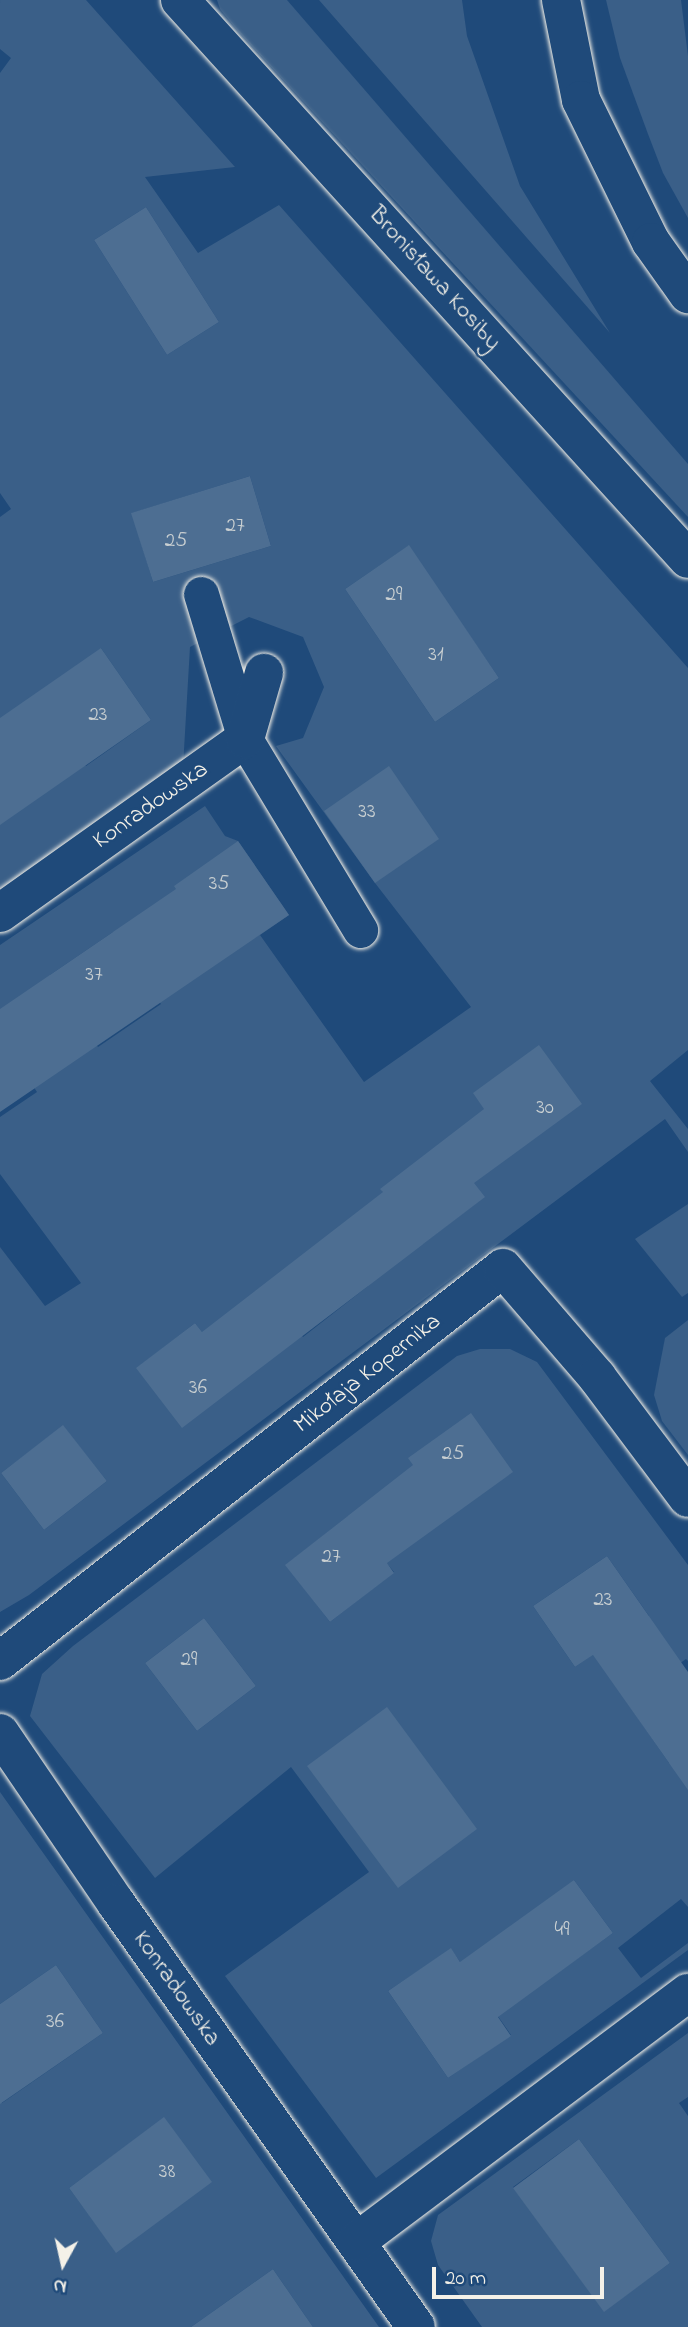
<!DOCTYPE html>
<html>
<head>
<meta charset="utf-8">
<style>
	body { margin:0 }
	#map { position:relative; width:688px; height:2327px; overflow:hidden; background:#1f4a7a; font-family:"Indie Flower",sans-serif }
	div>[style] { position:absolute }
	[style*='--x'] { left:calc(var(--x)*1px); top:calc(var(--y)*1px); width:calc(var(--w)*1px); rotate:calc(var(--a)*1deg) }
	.green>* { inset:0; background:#3a5f88 }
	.building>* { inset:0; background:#4d6e92 }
	.roads { filter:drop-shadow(0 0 2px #f4f1e8) drop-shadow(0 0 2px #f4f1e8) }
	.lane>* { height:35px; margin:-17.5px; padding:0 17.5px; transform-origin:17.5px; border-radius:17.5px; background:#1f4a7a }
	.street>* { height:38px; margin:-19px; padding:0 19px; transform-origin:19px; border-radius:19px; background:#1f4a7a }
	.secondary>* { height:38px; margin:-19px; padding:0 19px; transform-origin:19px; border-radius:19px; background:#1f4a7a }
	span { translate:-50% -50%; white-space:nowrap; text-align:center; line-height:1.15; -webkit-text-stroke:5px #1f4a7a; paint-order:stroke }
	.number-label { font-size:21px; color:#cad0d2 }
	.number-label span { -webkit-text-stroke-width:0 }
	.street-label { font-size:24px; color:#f4f1e8 }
	.north { position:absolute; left:28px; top:2229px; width:70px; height:70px; -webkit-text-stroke:5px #1f4a7a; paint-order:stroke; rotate:188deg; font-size:19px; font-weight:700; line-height:28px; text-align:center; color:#f4f1e8 }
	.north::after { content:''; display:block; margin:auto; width:24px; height:32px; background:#f4f1e8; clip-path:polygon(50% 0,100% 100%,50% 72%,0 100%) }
	.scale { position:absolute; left:432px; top:2267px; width:172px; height:32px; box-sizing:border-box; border:4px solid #f4f1e8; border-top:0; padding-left:9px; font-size:21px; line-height:24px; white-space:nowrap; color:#f4f1e8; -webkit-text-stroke:5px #1f4a7a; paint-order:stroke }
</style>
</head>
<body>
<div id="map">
	<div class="green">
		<i style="clip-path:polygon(evenodd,0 0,86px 0,235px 167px,145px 177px,198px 253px,279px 205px,688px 668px,688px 1050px,650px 1081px,688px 1129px,688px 1152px,665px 1119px,29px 1595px,0 1612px,0 1247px,45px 1306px,81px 1283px,0 1174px,0 1117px,37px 1092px,0 1036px,0 945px,205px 806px,225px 836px,238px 841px,289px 915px,260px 935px,364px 1082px,471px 1007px,375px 883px,276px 746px,303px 738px,324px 687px,303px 637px,249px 617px,190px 647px,183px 767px,0 892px,0 517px,11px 509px,0 493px,0 73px,11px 58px,0 49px,0 0,146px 207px,219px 322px,167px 355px,94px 240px,146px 207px,0 0,250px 476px,271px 546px,153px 582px,132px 513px,250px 476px,0 0,408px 546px,499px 678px,435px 722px,345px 589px,408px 546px,0 0,101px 648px,151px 720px,86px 766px,85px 765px,101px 648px,0 0,113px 932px,161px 1004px,98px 1047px,50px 975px,113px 932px,0 0,381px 1189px,484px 1197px,423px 1244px,381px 1189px,0 0,263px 1285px,368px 1286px,303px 1337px,263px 1285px,0 0,195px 1323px,240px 1383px,137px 1368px,195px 1323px,0 0,63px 1426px,107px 1481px,44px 1530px,1px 1473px,63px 1426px)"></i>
		<i style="clip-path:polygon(217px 0,287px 0,688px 464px,688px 517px,238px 31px,220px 9px)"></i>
		<i style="clip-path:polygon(319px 0,462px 0,467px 36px,520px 186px,610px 333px)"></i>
		<i style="clip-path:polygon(606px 0,681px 0,688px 56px,688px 218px,663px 173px,648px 134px,620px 58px)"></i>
		<i style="clip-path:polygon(688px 1204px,688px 1293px,682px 1297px,635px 1239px)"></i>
		<i style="clip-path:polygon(688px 1320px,688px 1455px,662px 1421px,654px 1395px,665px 1338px)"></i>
		<i style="clip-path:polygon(evenodd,480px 1349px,510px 1349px,537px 1362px,688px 1565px,688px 1661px,686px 1659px,626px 1701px,669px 1763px,688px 1749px,688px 1907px,681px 1899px,618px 1948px,641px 1978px,688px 1943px,688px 1950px,376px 2178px,225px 1976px,369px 1872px,291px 1767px,155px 1878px,30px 1716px,42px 1674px,73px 1646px,457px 1356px,480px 1349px,348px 1516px,394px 1572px,330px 1622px,286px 1565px,348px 1516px,480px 1349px,607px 1556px,649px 1616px,575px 1667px,533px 1606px,607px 1556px,480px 1349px,204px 1618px,256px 1686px,197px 1731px,145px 1663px,204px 1618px,480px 1349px,574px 1880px,613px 1933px,550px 1978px,574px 1880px,480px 1349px,451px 1949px,511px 2035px,448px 2078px,388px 1991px,451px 1949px)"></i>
		<i style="clip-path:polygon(evenodd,0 1792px,379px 2327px,313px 2327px,273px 2269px,191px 2327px,0 2327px,0 2100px,2px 2103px,103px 2033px,56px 1965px,0 2004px,0 1792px,164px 2118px,116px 2252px,69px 2188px,164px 2118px)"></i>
		<i style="clip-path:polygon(evenodd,688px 2033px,688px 2097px,679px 2103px,688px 2116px,688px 2327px,482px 2327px,438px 2265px,431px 2241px,438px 2215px,688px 2033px,579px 2139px,670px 2263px,604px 2311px,513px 2187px,579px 2139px)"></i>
	</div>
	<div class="building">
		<i style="clip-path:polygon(146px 207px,219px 322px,167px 355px,94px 240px)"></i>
		<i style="clip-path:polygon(250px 476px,271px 546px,153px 582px,131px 513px)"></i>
		<i style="clip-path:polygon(409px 545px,499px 678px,435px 722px,345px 589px)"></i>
		<i style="clip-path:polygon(101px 648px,151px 720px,0 825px,0 718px)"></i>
		<i style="clip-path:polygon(389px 766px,439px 839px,375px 883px,324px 811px)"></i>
		<i style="clip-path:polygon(238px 841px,289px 915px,0 1112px,0 1009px,176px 889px,174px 886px)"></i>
		<i style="clip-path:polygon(539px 1045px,582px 1104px,474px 1183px,485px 1197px,182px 1428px,136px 1368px,195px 1323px,202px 1332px,383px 1192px,380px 1189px,484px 1109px,473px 1093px)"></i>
		<i style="clip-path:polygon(471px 1413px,513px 1472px,387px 1563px,394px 1573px,330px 1622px,285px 1565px,413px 1465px,408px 1458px)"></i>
		<i style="clip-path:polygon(63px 1425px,107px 1481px,44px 1530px,1px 1473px)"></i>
		<i style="clip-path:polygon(607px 1556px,688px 1672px,688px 1790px,593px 1655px,575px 1667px,533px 1606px)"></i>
		<i style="clip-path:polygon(204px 1618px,256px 1686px,197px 1731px,145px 1663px)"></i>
		<i style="clip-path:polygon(387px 1707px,477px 1829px,398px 1888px,307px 1766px)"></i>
		<i style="clip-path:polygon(574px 1880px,613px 1933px,498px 2017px,511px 2036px,448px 2078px,388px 1991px,451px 1948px,460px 1962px)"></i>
		<i style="clip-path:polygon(56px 1965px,103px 2033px,0 2104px,0 2004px)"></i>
		<i style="clip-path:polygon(164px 2117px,212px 2182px,116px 2253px,69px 2188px)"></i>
		<i style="clip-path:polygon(579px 2139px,670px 2263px,604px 2312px,513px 2188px)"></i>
		<i style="clip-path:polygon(273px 2269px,313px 2327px,191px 2327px)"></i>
	</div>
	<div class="roads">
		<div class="lane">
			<i style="--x:201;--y:594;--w:152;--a:73.1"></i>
			<i style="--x:245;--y:739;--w:223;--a:58.9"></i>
		</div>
		<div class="street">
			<i style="--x:561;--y:0;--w:102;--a:78.7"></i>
			<i style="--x:581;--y:100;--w:158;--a:63.8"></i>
			<i style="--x:651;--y:242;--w:64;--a:54.6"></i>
			<i style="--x:0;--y:913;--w:301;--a:-35.4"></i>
			<i style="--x:245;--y:739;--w:69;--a:-73.9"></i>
			<i style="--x:0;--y:1661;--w:638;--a:-38"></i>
			<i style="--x:503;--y:1268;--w:144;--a:49.2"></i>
			<i style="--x:597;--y:1377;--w:151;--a:53.1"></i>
			<i style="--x:0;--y:1733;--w:206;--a:55.7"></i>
			<i style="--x:116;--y:1903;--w:519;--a:54.72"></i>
			<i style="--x:356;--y:2242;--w:415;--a:-36.9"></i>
		</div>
		<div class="secondary">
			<i style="--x:180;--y:0;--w:755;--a:47.74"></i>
		</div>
	</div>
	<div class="number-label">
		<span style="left:235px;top:526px">27</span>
		<span style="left:176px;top:541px">25</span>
		<span style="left:394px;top:595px">29</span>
		<span style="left:436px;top:655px">31</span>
		<span style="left:98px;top:715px">23</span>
		<span style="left:367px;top:812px">33</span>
		<span style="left:219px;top:884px">35</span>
		<span style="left:94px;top:975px">37</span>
		<span style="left:545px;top:1108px">30</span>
		<span style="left:198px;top:1388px">36</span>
		<span style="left:453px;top:1454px">25</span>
		<span style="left:331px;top:1557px">27</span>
		<span style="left:603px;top:1600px">23</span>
		<span style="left:189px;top:1660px">29</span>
		<span style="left:562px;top:1930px">49</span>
		<span style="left:55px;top:2022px">36</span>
		<span style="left:167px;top:2172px">38</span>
	</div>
	<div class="street-label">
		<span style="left:434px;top:279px;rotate:48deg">Bronisława Kosiby</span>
		<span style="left:151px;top:806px;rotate:-35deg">Konradowska</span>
		<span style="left:368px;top:1374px;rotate:-38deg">Mikołaja Kopernika</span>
		<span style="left:176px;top:1989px;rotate:55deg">Konradowska</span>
	</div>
	<div class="north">N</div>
	<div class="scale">20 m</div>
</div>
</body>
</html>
